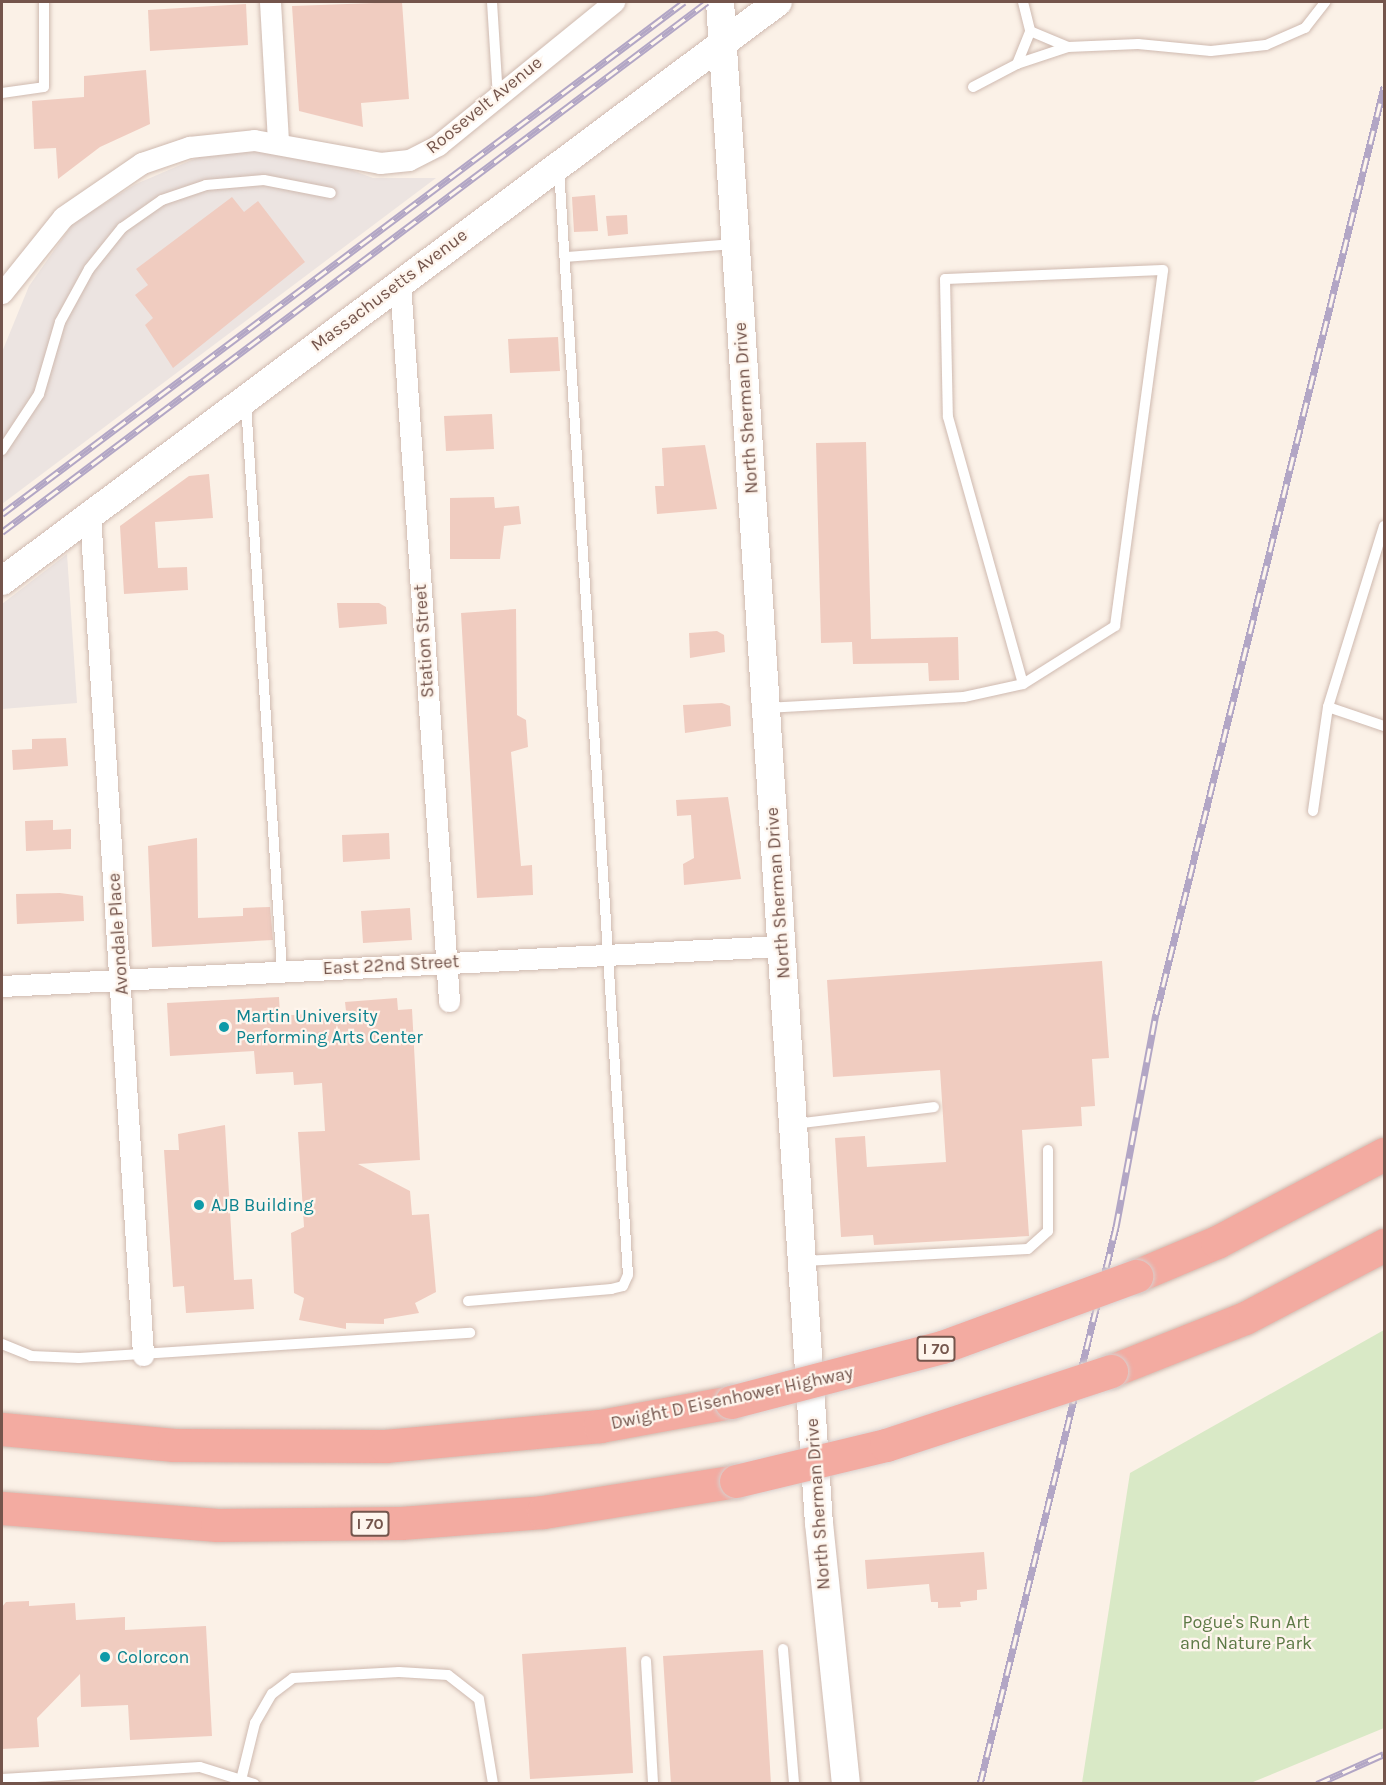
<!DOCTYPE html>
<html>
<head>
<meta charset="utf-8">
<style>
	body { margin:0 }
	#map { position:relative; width:1386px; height:1785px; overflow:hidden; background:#fbf1e7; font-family:Karla,sans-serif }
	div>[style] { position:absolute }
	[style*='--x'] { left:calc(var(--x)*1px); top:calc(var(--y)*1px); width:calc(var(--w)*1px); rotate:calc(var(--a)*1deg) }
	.industrial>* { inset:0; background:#ece4e1 }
	.green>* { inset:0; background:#d9e9c6 }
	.building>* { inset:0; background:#f0ccc0 }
	.roads { filter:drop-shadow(0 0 2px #cfbab0) drop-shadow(0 0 2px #cfbab0) }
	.lane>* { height:10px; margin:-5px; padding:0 5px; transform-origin:5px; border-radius:5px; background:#fff }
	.street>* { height:21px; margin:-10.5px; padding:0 10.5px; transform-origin:10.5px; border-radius:10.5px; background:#fff }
	.secondary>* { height:28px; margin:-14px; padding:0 14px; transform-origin:14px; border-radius:14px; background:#fff }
	.highway>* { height:33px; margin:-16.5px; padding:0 16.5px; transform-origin:16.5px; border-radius:16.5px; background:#f3aba1 }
	.rail>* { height:7px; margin-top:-3.5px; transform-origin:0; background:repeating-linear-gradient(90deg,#fef5ed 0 14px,#b2a6c5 0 28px); box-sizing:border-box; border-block:2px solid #b2a6c5 }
	.bridges { filter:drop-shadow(0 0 2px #d8cfcd) drop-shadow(0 0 2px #d8cfcd) }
	.highway-bridge>* { height:33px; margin:-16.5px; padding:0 16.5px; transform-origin:16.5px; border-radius:16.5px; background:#f3aba1 }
	.dots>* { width:16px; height:16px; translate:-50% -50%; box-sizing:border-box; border:3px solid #fef5ed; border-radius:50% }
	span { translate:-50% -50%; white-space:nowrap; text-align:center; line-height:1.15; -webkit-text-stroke:4.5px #fef5ed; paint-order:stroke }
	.shield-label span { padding:2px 4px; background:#fef5ed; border:2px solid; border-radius:4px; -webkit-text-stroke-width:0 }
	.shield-label { font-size:16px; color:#74554c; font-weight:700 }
	.street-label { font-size:18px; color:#74554c }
	.culture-label { font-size:18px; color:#0d838f }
	.left { translate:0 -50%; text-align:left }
	.park-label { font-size:18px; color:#5c7945 }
	.frame { position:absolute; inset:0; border:3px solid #74554c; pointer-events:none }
</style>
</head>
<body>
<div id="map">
	<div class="industrial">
		<i style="clip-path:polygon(254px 151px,319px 158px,373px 178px,436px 178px,2px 504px,2px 352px,29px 286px,74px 222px,136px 184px,199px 157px)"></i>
		<i style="clip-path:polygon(67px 554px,77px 703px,2px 709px,2px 604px)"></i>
	</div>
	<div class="green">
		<i style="clip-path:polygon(1384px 1330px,1384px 1728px,1253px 1782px,1082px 1783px,1130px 1473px)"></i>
	</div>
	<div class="building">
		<i style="clip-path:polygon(402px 2px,409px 99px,361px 103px,363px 127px,299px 111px,292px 6px)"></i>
		<i style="clip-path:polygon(246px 4px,248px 45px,150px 51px,148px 10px)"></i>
		<i style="clip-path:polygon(146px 70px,150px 124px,100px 147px,58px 179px,56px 148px,34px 149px,32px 101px,84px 97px,84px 76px)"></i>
		<i style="clip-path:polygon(595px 195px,598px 231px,574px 232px,572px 197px)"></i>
		<i style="clip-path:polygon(232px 197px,244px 212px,258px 201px,305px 262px,173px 368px,145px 325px,153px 318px,135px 295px,148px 285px,136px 269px)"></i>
		<i style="clip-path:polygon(627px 215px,628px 234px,608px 236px,606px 216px)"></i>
		<i style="clip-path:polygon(558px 337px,560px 371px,510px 373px,508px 339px)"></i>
		<i style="clip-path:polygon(492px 414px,494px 449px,446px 451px,444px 416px)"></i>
		<i style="clip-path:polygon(866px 442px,871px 639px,958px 637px,959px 680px,929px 681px,928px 663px,853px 664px,852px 642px,821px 643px,816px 443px)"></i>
		<i style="clip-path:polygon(705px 445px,717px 509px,657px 514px,655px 486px,664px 486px,662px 448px)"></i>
		<i style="clip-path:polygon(209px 474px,213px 518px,155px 522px,158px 568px,187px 567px,188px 590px,124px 594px,120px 526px,189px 476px)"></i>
		<i style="clip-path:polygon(494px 497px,495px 508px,519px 506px,521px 524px,504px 526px,500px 559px,450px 559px,450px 498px)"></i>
		<i style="clip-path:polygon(337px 603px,379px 603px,386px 607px,387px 624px,339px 628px)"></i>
		<i style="clip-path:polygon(516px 609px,517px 715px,526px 720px,528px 747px,511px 752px,521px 866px,532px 865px,533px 895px,477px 898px,461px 613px)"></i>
		<i style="clip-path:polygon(717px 631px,724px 635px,725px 652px,690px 658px,689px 633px)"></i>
		<i style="clip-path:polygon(722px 703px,730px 706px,731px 726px,685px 733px,683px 705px)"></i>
		<i style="clip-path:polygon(66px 738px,68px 766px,13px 770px,12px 750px,32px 749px,32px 739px)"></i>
		<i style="clip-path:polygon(728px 797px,741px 879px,684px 885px,683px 864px,694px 858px,691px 815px,677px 816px,676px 800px)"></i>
		<i style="clip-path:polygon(53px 820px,53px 830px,71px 829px,71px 849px,26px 851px,25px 821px)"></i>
		<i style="clip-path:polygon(389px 833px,390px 859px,343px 862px,342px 835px)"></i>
		<i style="clip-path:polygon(197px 838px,198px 918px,243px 916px,243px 908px,270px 907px,273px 940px,152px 947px,148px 846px)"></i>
		<i style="clip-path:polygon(60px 893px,83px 896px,84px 921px,17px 924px,16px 894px)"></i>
		<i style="clip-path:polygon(410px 908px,412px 940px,363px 943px,361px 911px)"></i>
		<i style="clip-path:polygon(1102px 961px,1109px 1058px,1092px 1059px,1095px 1106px,1081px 1107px,1082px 1126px,1022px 1130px,1029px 1236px,874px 1245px,873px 1235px,841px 1237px,835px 1138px,865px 1136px,867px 1167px,946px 1162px,940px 1070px,833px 1077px,827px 980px)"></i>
		<i style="clip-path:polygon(279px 997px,280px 1016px,346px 1011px,345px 1002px,397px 998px,398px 1010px,412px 1009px,420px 1160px,358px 1164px,410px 1191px,412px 1215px,429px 1214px,436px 1292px,415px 1303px,419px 1313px,384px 1319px,384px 1324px,346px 1323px,346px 1329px,299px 1320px,304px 1298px,294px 1293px,291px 1233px,304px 1227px,298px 1132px,325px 1131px,322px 1083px,294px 1085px,293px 1072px,256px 1074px,254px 1051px,170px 1056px,167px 1003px)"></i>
		<i style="clip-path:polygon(225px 1125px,234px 1280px,252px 1279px,254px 1309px,186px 1313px,184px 1286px,173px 1287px,164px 1150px,179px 1150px,178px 1134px)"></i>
		<i style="clip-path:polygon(984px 1552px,987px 1589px,977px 1590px,977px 1600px,960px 1602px,961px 1607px,938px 1608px,938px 1602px,931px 1602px,929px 1584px,867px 1589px,865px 1560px)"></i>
		<i style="clip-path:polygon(29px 1601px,29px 1606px,75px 1603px,76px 1620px,125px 1617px,125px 1630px,206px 1626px,212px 1736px,130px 1740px,128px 1705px,81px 1707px,80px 1674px,37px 1718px,39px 1747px,2px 1749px,2px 1607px,6px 1602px)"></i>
		<i style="clip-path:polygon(626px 1647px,633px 1773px,530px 1779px,522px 1654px)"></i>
		<i style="clip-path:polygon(763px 1650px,771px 1784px,671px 1784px,663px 1656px)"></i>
	</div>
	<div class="roads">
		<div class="lane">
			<i style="--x:492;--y:2;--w:95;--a:86.4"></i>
			<i style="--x:1023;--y:2;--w:30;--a:76"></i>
			<i style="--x:1068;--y:47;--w:70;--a:-2.5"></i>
			<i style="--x:1138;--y:44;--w:73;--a:5.5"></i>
			<i style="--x:1211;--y:51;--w:55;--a:-6.2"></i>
			<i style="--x:1266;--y:45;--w:43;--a:-23.6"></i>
			<i style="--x:1305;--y:28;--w:33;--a:-52"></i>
			<i style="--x:973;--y:87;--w:50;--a:-27.6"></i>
			<i style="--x:1017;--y:64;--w:35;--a:-68"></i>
			<i style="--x:1030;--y:31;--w:41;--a:22.8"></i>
			<i style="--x:1068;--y:47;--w:54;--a:161.6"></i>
			<i style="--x:2;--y:93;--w:42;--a:-8.1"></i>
			<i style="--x:44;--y:87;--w:85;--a:-90"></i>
			<i style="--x:566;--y:257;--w:170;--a:-4.4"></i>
			<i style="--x:246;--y:403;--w:569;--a:86.37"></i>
			<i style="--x:2;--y:450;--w:67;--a:-56.5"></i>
			<i style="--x:39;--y:394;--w:75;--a:-73.7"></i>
			<i style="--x:60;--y:322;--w:60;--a:-61.3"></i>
			<i style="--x:89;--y:269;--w:53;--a:-51.2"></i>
			<i style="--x:122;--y:228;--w:49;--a:-35"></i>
			<i style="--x:162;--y:200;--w:46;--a:-18.8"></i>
			<i style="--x:206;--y:185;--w:58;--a:-4.9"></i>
			<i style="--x:264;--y:180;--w:68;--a:11"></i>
			<i style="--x:1384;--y:526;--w:189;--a:107.2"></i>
			<i style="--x:1328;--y:707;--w:59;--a:18.7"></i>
			<i style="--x:766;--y:708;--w:198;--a:-3.2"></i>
			<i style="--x:964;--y:697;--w:60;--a:-12.4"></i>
			<i style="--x:1023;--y:684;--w:109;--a:-32.2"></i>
			<i style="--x:1115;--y:626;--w:359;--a:-82.3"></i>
			<i style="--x:1163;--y:270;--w:218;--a:177.6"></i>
			<i style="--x:945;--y:279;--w:138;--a:88.8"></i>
			<i style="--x:948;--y:417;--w:277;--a:74.3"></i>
			<i style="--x:1313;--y:811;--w:105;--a:-81.8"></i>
			<i style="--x:794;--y:1124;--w:141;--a:-6.9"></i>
			<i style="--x:804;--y:1261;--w:224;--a:-3.1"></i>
			<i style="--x:1028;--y:1249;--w:27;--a:-42"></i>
			<i style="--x:1048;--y:1231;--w:81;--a:-90"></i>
			<i style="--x:468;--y:1301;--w:144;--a:-4.8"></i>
			<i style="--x:611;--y:1289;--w:12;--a:-14"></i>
			<i style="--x:623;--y:1286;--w:12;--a:-66"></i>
			<i style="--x:628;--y:1275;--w:1109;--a:-93.57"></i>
			<i style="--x:2;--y:1344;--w:31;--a:22"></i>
			<i style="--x:31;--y:1356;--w:48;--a:2.4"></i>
			<i style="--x:79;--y:1358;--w:392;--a:-3.7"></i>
			<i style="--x:783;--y:1649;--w:135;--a:85.3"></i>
			<i style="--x:646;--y:1661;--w:123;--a:86.7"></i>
			<i style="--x:2;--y:1779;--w:198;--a:-3.5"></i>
			<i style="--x:200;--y:1767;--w:57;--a:17.5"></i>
			<i style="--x:241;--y:1780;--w:59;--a:-76.2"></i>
			<i style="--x:255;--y:1723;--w:34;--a:-60"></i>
			<i style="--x:272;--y:1694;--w:26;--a:-37"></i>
			<i style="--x:293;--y:1678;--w:106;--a:-3.2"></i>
			<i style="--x:399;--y:1672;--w:49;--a:3.5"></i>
			<i style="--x:448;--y:1675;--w:39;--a:38"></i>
			<i style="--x:479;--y:1699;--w:86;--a:80.6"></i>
		</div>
		<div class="street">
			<i style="--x:270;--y:2;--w:139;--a:86.7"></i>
			<i style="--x:400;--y:282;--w:721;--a:86.1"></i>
			<i style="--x:2;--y:293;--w:97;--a:-51.2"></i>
			<i style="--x:63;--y:217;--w:96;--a:-34.4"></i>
			<i style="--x:142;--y:163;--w:50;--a:-18.8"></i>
			<i style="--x:189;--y:147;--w:65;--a:-6.1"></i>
			<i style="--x:254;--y:140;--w:128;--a:10.3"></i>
			<i style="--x:380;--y:163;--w:29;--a:-6"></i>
			<i style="--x:409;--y:160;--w:33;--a:-27"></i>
			<i style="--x:438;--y:145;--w:227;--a:-39.1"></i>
			<i style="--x:90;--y:514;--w:843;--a:86.39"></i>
			<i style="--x:2;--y:986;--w:780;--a:-2.94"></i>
		</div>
		<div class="secondary">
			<i style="--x:720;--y:2;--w:1524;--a:86.28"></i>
			<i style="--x:819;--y:1523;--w:262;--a:84.1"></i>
			<i style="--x:2;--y:581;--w:968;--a:-36.73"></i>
		</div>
		<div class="highway">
			<i style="--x:1136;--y:1276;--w:88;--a:-22.8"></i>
			<i style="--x:1217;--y:1242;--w:189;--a:-27.8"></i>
			<i style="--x:1111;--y:1371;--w:144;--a:-21.6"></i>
			<i style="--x:1245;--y:1318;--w:157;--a:-27.7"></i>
			<i style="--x:2;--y:1429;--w:173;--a:5.3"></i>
			<i style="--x:174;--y:1445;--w:211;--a:0.3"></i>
			<i style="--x:385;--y:1446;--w:216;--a:-5.3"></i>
			<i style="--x:600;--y:1426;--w:133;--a:-10.4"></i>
			<i style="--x:2;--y:1508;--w:216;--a:4.5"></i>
			<i style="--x:217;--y:1525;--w:184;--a:-0.6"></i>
			<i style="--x:401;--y:1523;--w:142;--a:-4.4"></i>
			<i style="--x:543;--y:1512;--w:195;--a:-9.1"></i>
		</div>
	</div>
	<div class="rail">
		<i style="--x:2;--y:514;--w:853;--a:-36.9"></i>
		<i style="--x:2;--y:532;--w:882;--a:-36.93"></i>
		<i style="--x:980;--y:1784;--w:573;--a:-76.28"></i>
		<i style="--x:1116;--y:1227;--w:217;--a:-79.4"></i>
		<i style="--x:1156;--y:1014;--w:955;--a:-76.18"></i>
		<i style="--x:1317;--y:1784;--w:73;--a:-24.1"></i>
	</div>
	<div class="bridges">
		<div class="highway-bridge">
			<i style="--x:731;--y:1402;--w:218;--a:-14.6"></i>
			<i style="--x:942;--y:1347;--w:207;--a:-20.1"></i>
			<i style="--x:736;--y:1481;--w:154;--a:-13.5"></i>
			<i style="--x:886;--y:1445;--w:237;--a:-18.2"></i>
		</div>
	</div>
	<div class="dots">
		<i style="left:224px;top:1027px;background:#0f9aa8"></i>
		<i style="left:199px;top:1205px;background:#0f9aa8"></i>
		<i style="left:105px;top:1657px;background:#0f9aa8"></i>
	</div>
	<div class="shield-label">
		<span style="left:936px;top:1349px">I 70</span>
		<span style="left:370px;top:1524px">I 70</span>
	</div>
	<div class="street-label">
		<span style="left:484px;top:105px;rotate:-39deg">Roosevelt Avenue</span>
		<span style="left:389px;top:290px;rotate:-37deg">Massachusetts Avenue</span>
		<span style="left:746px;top:408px;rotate:-94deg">North Sherman Drive</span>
		<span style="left:424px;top:641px;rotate:-94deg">Station Street</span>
		<span style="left:778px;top:893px;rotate:-94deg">North Sherman Drive</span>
		<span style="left:118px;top:934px;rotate:-94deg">Avondale Place</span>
		<span style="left:391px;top:965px;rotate:-3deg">East 22nd Street</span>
		<span style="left:732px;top:1398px;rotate:-12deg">Dwight D Eisenhower Highway</span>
		<span style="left:818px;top:1504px;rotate:-94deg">North Sherman Drive</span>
	</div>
	<div class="culture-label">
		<span class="left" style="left:236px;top:1027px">Martin University<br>Performing Arts Center</span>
		<span class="left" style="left:211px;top:1205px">AJB Building</span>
		<span class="left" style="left:117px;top:1657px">Colorcon</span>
	</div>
	<div class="park-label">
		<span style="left:1246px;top:1633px">Pogue's Run Art<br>and Nature Park</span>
	</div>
	<div class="frame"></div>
</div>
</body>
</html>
